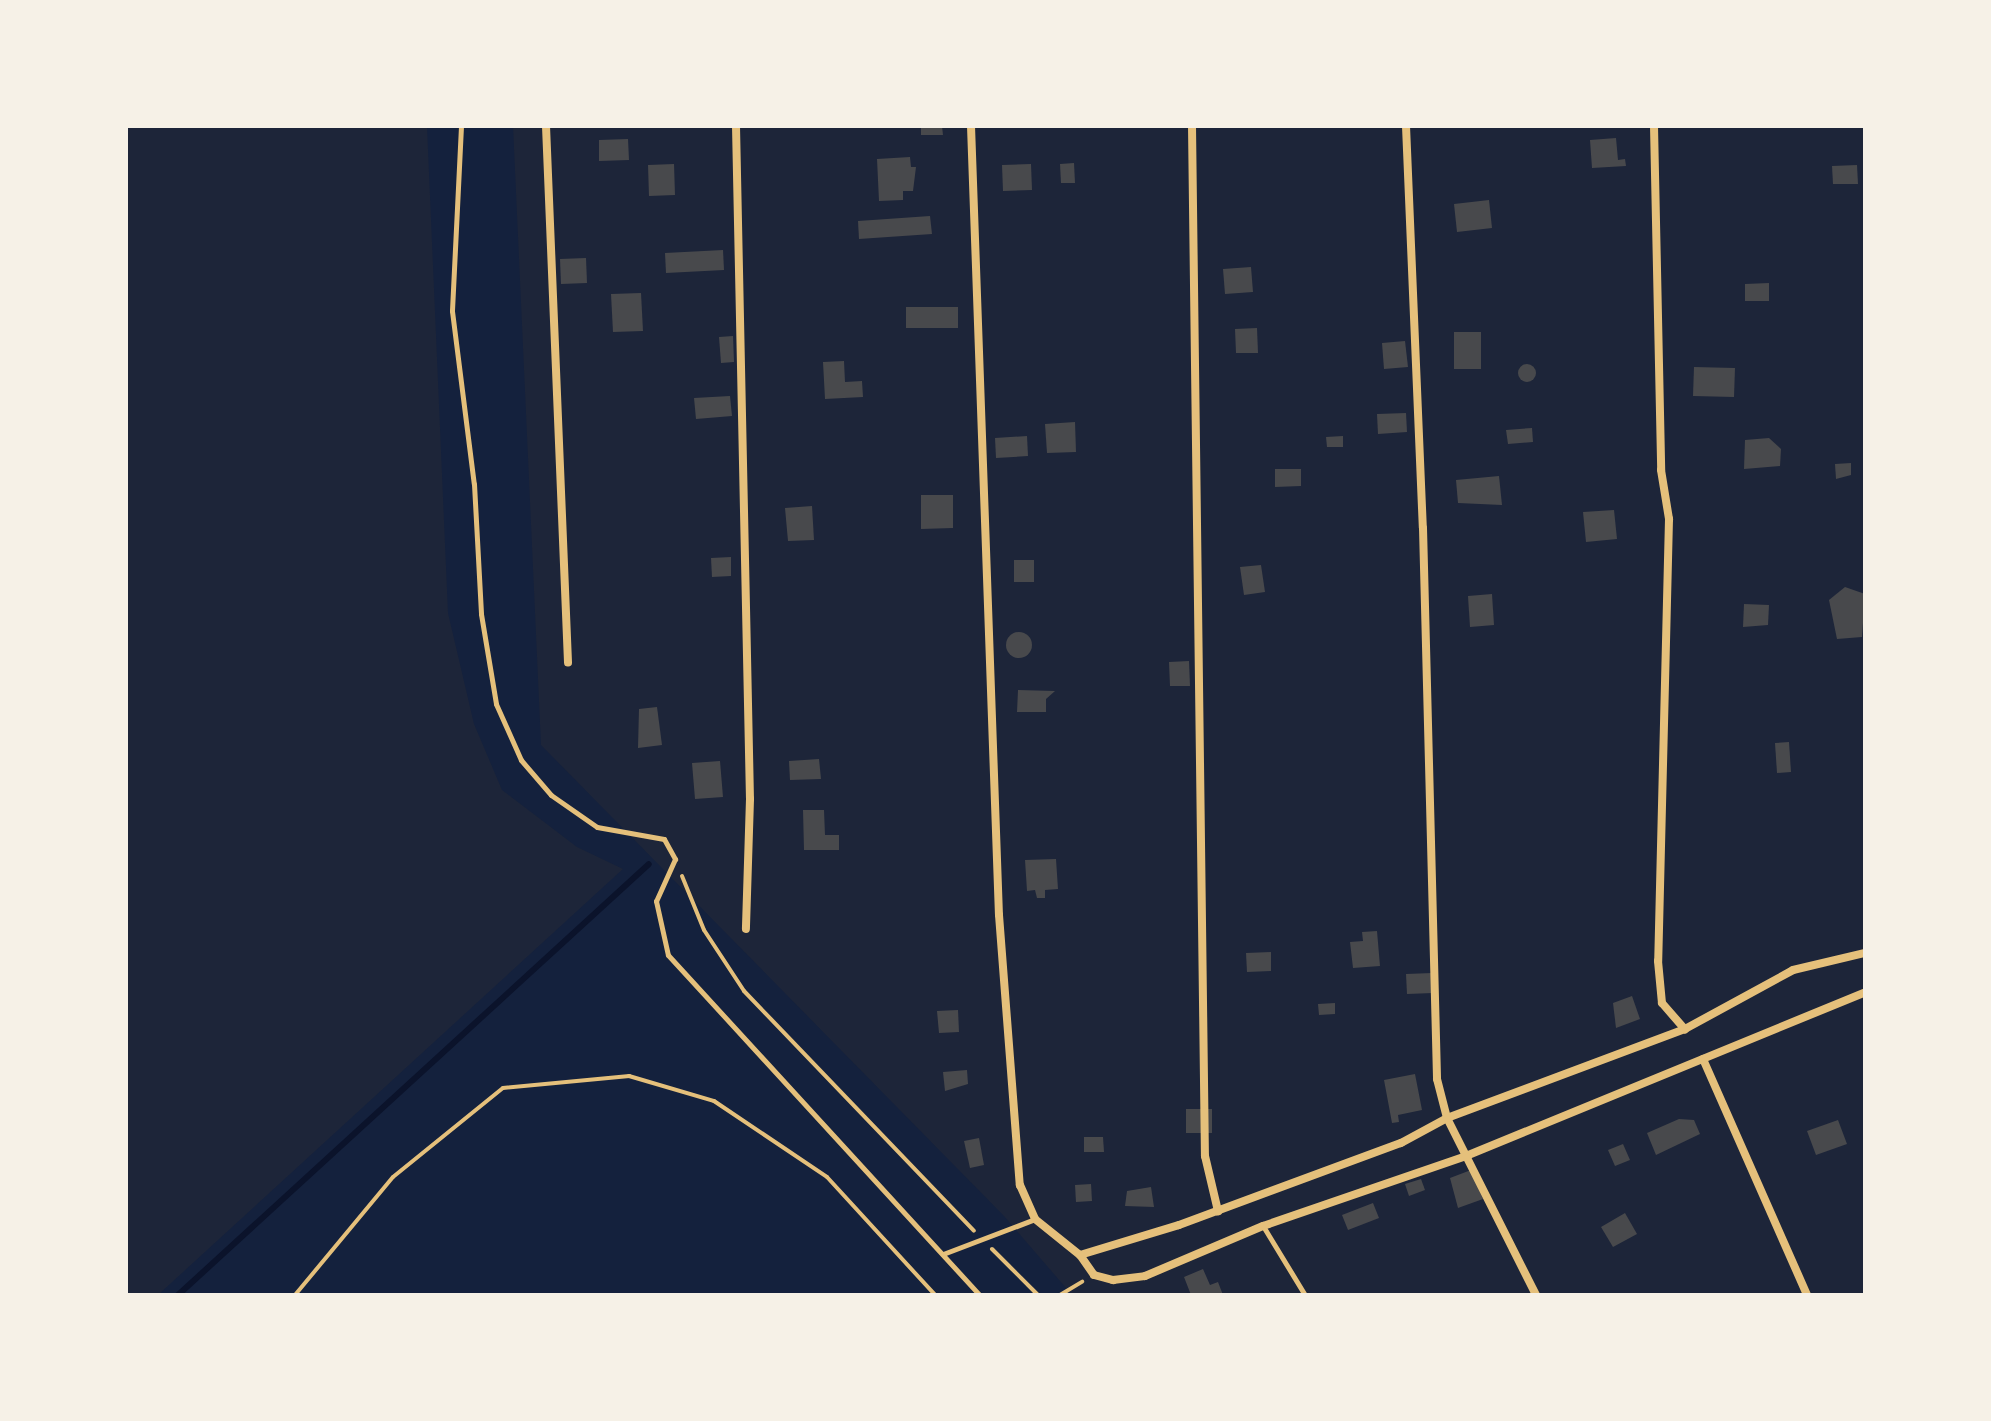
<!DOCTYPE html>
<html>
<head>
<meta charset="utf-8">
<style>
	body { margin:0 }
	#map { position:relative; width:1991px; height:1421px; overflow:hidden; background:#14213d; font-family:"Golos Text",sans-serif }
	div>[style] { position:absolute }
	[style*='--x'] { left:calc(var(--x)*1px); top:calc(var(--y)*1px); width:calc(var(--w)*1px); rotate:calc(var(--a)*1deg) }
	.green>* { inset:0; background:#1d2539 }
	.stream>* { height:6px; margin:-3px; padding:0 3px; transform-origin:3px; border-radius:3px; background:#0b132b }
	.building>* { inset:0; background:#48494c }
	.round { border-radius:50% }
	.path>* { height:4px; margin:-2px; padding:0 2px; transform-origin:2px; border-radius:2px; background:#e5c07b }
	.service>* { height:5px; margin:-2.5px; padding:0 2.5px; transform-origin:2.5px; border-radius:2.5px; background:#e5c07b }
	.minor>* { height:8px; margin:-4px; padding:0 4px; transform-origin:4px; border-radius:4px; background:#e5c07b }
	span { translate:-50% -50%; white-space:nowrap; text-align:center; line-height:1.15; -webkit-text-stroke:6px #f6f1e7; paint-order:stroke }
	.frame { position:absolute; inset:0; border:128px solid #f6f1e7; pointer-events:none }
</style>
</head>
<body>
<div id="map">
	<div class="green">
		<i style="clip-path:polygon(126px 126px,427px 126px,448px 613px,474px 724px,502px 790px,577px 847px,623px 869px,158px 1295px,126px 1295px)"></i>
		<i style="clip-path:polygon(513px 126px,1865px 126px,1865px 1295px,1072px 1295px,1004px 1216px,541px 745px)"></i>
	</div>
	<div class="stream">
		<i style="--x:178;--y:1295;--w:638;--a:-42.46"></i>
	</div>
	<div class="building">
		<i style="clip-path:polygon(921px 126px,942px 126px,943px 135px,921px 135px)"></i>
		<i style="clip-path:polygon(1616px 138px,1618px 160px,1625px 159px,1626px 166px,1592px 168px,1590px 140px)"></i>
		<i style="clip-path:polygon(628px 139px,629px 160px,599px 161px,599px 140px)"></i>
		<i style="clip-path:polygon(910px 157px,911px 167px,916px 167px,913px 191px,903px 191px,903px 200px,879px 201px,877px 159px)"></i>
		<i style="clip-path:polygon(1074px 163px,1075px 183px,1061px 183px,1060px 164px)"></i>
		<i style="clip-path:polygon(674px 164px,675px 195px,649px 196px,648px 165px)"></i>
		<i style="clip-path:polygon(1031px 164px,1032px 190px,1003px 191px,1002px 165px)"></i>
		<i style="clip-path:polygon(1857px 165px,1858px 184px,1833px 184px,1832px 166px)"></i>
		<i style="clip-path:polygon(1489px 200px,1492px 228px,1457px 232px,1454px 204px)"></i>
		<i style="clip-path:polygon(930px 216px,932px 234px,859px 239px,858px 221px)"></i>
		<i style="clip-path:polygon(723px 250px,724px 270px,666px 273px,665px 253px)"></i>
		<i style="clip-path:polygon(586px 258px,587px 283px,561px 284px,560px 259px)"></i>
		<i style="clip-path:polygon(1251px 267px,1253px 292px,1225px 294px,1223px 269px)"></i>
		<i style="clip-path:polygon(1769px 283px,1769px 301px,1745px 301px,1745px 284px)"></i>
		<i style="clip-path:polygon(641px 293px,643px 331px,613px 332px,611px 294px)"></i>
		<i style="clip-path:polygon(906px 307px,958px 307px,958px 328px,906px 328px)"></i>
		<i style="clip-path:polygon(1257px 328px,1258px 353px,1236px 353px,1235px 329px)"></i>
		<i style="clip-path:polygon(1454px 332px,1481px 332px,1481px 369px,1454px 369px)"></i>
		<i style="clip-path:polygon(733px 336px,734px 362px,721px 363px,719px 337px)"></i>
		<i style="clip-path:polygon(1405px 341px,1408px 367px,1384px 369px,1382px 343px)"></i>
		<i style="clip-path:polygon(844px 361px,845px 382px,862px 381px,863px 397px,825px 399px,823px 362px)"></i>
		<i class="round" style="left:1518px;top:364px;width:18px;height:18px"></i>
		<i style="clip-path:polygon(1694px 367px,1735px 368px,1734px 397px,1693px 396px)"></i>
		<i style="clip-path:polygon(730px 396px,732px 416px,696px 419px,694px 398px)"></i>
		<i style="clip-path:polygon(1406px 413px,1407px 432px,1378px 434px,1377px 414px)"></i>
		<i style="clip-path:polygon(1075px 422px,1076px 452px,1047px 453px,1045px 424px)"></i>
		<i style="clip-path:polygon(1532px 428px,1533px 442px,1508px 444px,1506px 430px)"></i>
		<i style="clip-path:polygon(1027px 436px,1028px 456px,996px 458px,995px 438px)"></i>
		<i style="clip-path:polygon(1343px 436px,1343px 447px,1327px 447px,1326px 437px)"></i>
		<i style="clip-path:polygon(1769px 438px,1781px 449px,1780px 466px,1744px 469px,1745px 440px)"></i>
		<i style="clip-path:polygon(1851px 463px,1851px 475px,1836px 479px,1835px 464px)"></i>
		<i style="clip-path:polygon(1275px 469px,1301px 469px,1301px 486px,1275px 487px)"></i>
		<i style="clip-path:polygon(1499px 476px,1502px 505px,1458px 503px,1456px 480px)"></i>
		<i style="clip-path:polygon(921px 495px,953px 495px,953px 528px,921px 529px)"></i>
		<i style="clip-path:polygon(812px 506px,814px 540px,788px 541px,785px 508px)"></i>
		<i style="clip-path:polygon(1614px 510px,1617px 539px,1586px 542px,1583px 512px)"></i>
		<i style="clip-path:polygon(731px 557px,731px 576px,712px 577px,711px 558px)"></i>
		<i style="clip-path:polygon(1014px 560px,1034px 560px,1034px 582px,1014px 582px)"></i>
		<i style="clip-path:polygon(1261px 565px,1265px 592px,1244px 595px,1240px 567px)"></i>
		<i style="clip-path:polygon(1845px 587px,1865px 594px,1862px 637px,1837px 639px,1829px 600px)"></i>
		<i style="clip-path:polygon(1492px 594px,1494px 625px,1470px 627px,1468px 596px)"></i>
		<i style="clip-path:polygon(1744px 604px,1769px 605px,1768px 625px,1743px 627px)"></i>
		<i class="round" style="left:1006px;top:632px;width:26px;height:26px"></i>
		<i style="clip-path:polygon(1189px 661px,1190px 686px,1170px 686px,1169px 662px)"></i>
		<i style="clip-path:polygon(1018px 690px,1055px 691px,1046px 699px,1046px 712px,1017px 712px)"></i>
		<i style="clip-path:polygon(657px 707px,662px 745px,638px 748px,639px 709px)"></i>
		<i style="clip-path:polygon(1789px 742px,1791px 772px,1777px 773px,1775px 743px)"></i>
		<i style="clip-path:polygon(819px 759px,821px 779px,790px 780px,789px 761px)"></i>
		<i style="clip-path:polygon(720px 761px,723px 797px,695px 799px,692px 763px)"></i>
		<i style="clip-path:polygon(803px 810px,824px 810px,825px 835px,839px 835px,839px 850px,804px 850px)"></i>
		<i style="clip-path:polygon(1056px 859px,1058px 889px,1045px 890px,1045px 898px,1037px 898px,1035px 890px,1027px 891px,1025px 860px)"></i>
		<i style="clip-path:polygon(1377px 931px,1380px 966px,1353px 968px,1350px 942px,1363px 941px,1362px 932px)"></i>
		<i style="clip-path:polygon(1271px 952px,1271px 971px,1247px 972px,1246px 953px)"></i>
		<i style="clip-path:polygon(1432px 973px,1433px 993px,1407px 994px,1406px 974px)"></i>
		<i style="clip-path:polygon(1632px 996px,1640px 1019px,1616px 1028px,1613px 1003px)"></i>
		<i style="clip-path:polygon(1335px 1003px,1335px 1014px,1319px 1015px,1318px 1004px)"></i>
		<i style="clip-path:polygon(958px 1010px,959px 1032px,939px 1033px,937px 1011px)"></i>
		<i style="clip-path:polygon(967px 1070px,968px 1084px,945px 1091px,943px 1072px)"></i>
		<i style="clip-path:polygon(1415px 1074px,1422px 1110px,1398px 1115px,1399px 1122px,1392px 1123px,1384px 1080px)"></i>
		<i style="clip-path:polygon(1186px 1109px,1212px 1109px,1212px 1133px,1186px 1133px)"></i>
		<i style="clip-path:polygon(1679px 1119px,1694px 1120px,1700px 1134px,1656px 1155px,1647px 1133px)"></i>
		<i style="clip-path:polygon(1838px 1120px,1847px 1144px,1816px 1155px,1807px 1131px)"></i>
		<i style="clip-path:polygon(1084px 1137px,1103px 1137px,1104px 1152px,1084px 1152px)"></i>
		<i style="clip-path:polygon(979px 1138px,984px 1165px,970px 1168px,964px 1141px)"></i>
		<i style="clip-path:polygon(1623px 1144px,1630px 1160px,1615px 1166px,1608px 1150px)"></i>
		<i style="clip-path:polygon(1471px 1170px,1483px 1199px,1458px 1208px,1450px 1178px)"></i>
		<i style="clip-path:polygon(1421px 1179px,1425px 1190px,1409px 1196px,1405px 1184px)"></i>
		<i style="clip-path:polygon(1091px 1184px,1092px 1201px,1076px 1202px,1075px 1185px)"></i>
		<i style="clip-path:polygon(1151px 1187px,1154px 1207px,1125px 1206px,1127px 1191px)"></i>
		<i style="clip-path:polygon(1373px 1203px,1379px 1218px,1348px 1230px,1342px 1215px)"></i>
		<i style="clip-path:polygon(1625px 1213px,1637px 1234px,1613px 1247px,1601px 1227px)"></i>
		<i style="clip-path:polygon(1203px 1269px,1210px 1285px,1218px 1282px,1223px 1295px,1191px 1295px,1184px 1277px)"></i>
	</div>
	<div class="path">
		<i style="--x:682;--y:876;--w:58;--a:67.8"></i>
		<i style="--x:704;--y:930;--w:73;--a:56.7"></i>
		<i style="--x:744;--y:991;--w:332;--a:46.2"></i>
		<i style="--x:992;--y:1249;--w:65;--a:45"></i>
		<i style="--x:295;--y:1295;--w:153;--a:-50.3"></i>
		<i style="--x:393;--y:1177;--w:141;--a:-39"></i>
		<i style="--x:503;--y:1088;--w:127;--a:-5.4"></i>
		<i style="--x:629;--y:1076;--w:89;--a:16.4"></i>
		<i style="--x:714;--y:1101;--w:136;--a:33.9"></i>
		<i style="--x:827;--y:1177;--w:160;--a:47.5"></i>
		<i style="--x:1060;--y:1295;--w:26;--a:-31"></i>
	</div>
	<div class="service">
		<i style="--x:461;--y:126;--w:185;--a:92.8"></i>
		<i style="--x:452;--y:311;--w:174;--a:82.8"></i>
		<i style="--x:474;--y:484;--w:130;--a:86.9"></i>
		<i style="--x:481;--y:614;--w:91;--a:80.5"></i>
		<i style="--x:496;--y:704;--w:61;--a:65.9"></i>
		<i style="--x:521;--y:760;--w:46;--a:49.4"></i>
		<i style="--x:551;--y:795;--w:56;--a:34.8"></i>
		<i style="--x:597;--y:827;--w:68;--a:10.2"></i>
		<i style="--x:664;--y:839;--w:23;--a:61"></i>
		<i style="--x:675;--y:859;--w:46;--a:114.3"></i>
		<i style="--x:656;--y:901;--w:55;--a:77.5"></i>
		<i style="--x:668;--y:955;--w:461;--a:47.5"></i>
		<i style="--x:1263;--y:1226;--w:81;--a:58.7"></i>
		<i style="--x:943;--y:1254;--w:98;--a:-20.8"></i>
	</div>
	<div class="minor">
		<i style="--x:546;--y:126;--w:537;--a:87.65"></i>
		<i style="--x:736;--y:126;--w:673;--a:88.81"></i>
		<i style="--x:750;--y:799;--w:130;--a:91.8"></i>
		<i style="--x:971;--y:126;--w:789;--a:87.97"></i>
		<i style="--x:999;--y:915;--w:271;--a:85.6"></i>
		<i style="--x:1020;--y:1185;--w:37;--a:66"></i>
		<i style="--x:1035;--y:1219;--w:58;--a:38.7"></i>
		<i style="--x:1080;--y:1255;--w:24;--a:55"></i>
		<i style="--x:1094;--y:1275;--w:20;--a:15"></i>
		<i style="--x:1113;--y:1280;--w:32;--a:-7"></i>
		<i style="--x:1145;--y:1276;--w:128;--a:-23"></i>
		<i style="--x:1263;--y:1226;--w:215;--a:-19"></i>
		<i style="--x:1466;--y:1156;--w:431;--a:-22.3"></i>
		<i style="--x:1192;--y:126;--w:1030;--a:89.28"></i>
		<i style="--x:1205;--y:1156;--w:57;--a:76.7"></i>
		<i style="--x:1406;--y:126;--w:402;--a:87.6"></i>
		<i style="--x:1423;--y:528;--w:551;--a:88.54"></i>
		<i style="--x:1437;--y:1079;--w:40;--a:75.6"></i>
		<i style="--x:1447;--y:1118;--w:198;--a:63.3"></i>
		<i style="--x:1654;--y:126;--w:344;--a:88.8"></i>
		<i style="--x:1661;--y:470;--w:50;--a:80.7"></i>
		<i style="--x:1669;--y:519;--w:442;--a:91.4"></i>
		<i style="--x:1658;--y:961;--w:42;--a:84.6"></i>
		<i style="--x:1662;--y:1003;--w:35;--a:49"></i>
		<i style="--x:1703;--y:1059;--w:258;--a:66.2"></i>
		<i style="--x:1080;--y:1255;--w:103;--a:-16.9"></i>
		<i style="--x:1179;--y:1225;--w:237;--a:-20.3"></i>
		<i style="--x:1401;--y:1143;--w:52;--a:-28.5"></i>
		<i style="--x:1447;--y:1118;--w:254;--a:-20.5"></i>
		<i style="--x:1685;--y:1029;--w:123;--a:-28.6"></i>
		<i style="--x:1793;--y:970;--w:74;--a:-13.3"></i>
	</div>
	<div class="frame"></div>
</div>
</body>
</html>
